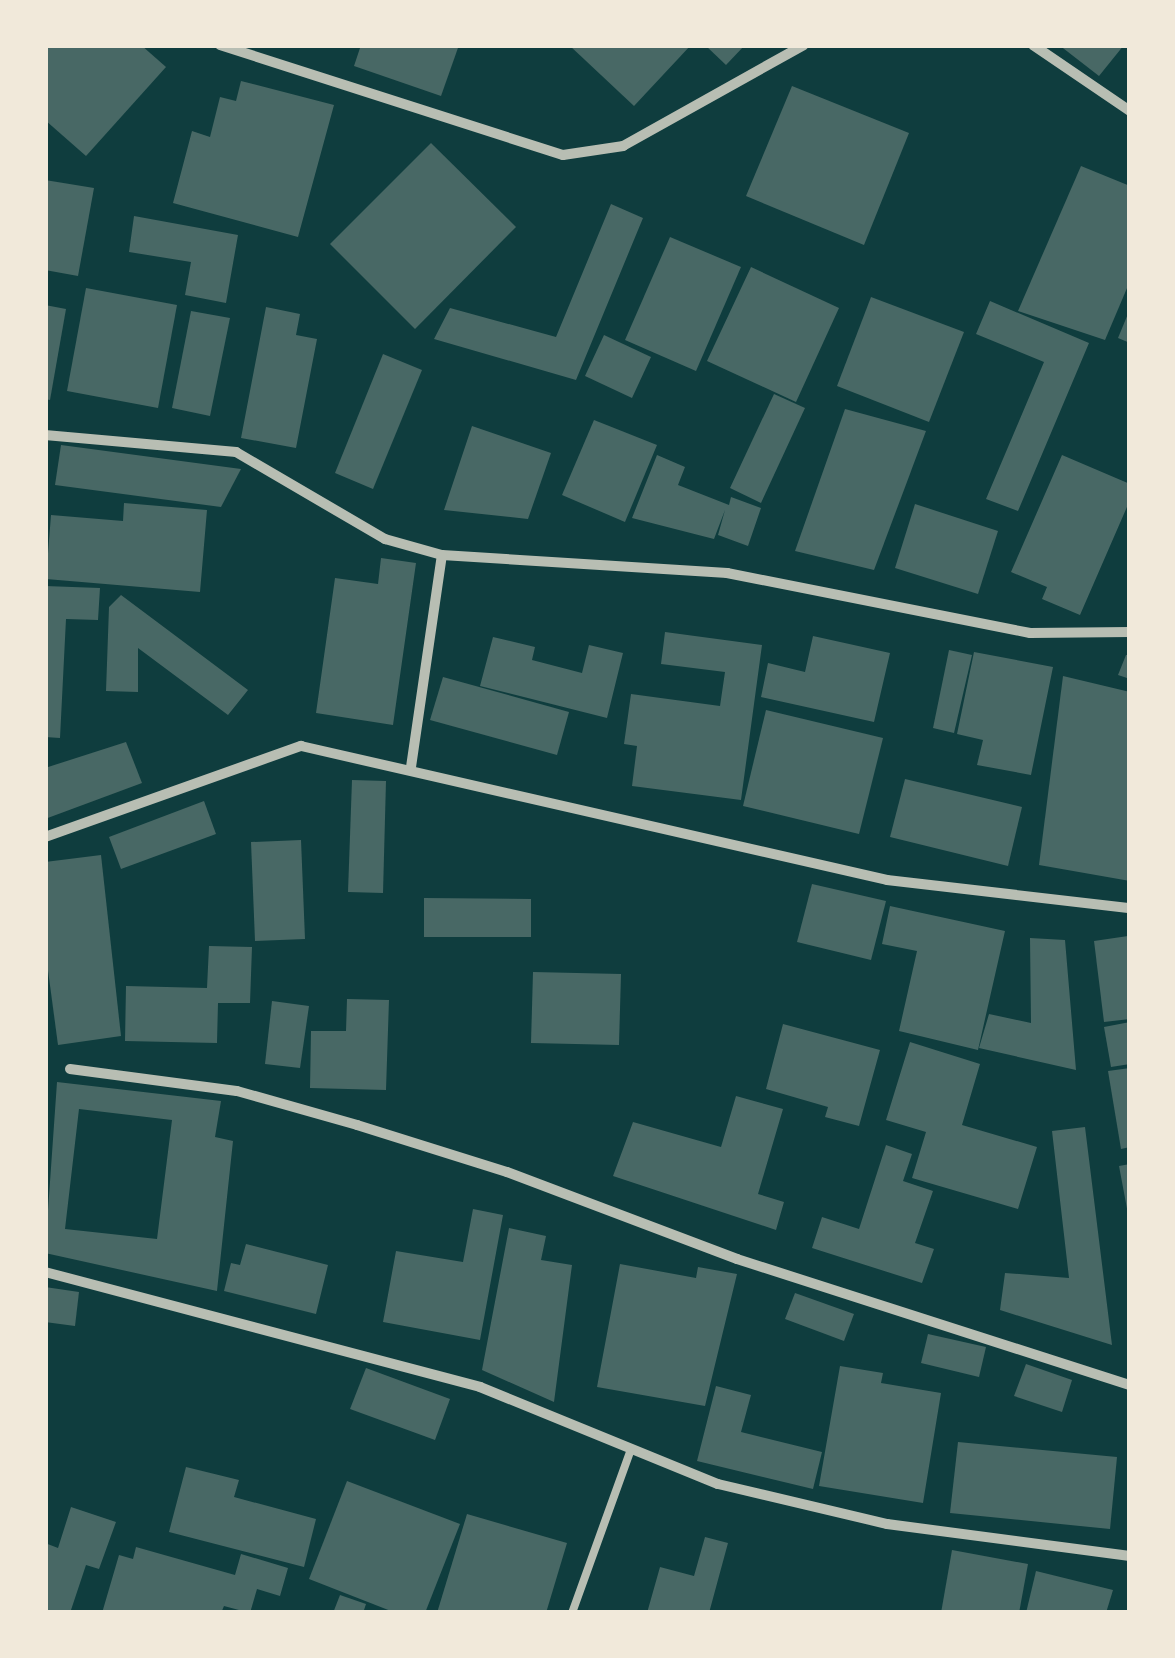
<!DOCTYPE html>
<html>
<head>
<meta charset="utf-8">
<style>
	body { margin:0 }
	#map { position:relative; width:1175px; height:1658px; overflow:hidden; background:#0f3d3e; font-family:"PT Serif",serif }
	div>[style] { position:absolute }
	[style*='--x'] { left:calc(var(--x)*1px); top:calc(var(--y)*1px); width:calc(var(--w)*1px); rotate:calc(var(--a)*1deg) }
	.building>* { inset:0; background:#486865 }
	.service>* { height:8px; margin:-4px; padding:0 4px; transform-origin:4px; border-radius:4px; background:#b8beb3 }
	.minor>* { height:10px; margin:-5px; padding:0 5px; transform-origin:5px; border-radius:5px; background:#b8beb3 }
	span { translate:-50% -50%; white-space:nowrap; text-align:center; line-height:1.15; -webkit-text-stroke:8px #f1e9da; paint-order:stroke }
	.frame { position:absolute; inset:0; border:48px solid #f1e9da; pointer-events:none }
</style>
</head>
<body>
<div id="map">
	<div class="building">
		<i style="clip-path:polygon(45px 45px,141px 45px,166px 67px,86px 156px,45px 120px)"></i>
		<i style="clip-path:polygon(361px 45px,459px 45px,441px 96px,354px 66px)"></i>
		<i style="clip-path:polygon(569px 45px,691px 45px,634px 106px)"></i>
		<i style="clip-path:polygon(705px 45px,745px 45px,726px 65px)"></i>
		<i style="clip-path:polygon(1059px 45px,1124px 45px,1099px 76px)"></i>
		<i style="clip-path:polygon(241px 81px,334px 105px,298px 237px,173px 203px,192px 131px,210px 137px,220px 97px,236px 101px)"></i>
		<i style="clip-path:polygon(792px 86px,909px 133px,864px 245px,746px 196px)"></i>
		<i style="clip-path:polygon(431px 143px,516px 227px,415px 329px,330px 244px)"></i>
		<i style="clip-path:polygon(1081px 166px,1130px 186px,1130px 281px,1105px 340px,1018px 311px)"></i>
		<i style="clip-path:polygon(45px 180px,94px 188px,78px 276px,45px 270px)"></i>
		<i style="clip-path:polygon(611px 204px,643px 218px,576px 380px,434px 339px,450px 308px,556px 337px)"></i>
		<i style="clip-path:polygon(134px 216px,238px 235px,226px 303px,185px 295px,191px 262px,129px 252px)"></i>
		<i style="clip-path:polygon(670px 237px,741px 267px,696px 371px,625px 340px)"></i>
		<i style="clip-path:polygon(751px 267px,839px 308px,796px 402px,707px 361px)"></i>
		<i style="clip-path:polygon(86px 288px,177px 305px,158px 408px,67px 391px)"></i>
		<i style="clip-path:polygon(871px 297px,964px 332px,929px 422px,837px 386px)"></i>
		<i style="clip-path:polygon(990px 301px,1089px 343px,1018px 511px,986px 499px,1044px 362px,976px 334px)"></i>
		<i style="clip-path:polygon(45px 305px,66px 309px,50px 400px,45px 399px)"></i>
		<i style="clip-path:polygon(266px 307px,300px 314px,296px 335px,317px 339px,296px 448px,241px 438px)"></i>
		<i style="clip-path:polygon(1130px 309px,1130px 343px,1118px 338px)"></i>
		<i style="clip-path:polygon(191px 311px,230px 318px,210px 416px,172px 408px)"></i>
		<i style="clip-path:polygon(604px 335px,651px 357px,632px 398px,585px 376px)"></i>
		<i style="clip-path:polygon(383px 354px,422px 370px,373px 489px,335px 473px)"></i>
		<i style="clip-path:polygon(774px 394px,805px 408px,761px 503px,730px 488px)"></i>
		<i style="clip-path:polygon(845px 409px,926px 431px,874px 570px,795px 551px)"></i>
		<i style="clip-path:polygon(594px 420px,657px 445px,625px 522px,562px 495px)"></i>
		<i style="clip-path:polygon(472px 426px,551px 453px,528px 519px,444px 510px)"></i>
		<i style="clip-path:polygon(61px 445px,241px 469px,221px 507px,55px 485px)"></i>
		<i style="clip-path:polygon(657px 455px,685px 467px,678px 485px,729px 505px,731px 497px,761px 508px,748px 546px,718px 535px,725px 510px,714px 539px,632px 518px)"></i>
		<i style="clip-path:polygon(1062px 455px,1130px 484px,1130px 500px,1080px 615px,1042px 599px,1047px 587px,1011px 572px)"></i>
		<i style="clip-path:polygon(124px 503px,207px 510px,200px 592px,46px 579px,51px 515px,123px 521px)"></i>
		<i style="clip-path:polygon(915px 504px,998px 531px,978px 594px,895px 568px)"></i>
		<i style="clip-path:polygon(381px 558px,416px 563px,393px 725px,316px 713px,335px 578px,378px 584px)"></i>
		<i style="clip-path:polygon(45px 586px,100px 588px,98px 620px,66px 619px,60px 738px,45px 737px)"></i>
		<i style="clip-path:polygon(121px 595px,248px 690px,228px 715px,138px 648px,138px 692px,106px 691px,109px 607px)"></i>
		<i style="clip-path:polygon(665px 632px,762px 645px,741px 800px,632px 786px,637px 746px,624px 744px,631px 694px,720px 706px,725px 672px,661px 664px)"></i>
		<i style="clip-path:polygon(813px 636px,890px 653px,874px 722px,761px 697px,768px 663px,805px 672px)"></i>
		<i style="clip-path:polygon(493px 637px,535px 647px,532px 660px,582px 673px,589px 645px,623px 653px,607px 718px,480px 686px)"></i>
		<i style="clip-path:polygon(949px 650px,972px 655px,954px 733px,933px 728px)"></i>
		<i style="clip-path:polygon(974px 652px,1053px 667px,1031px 775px,977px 765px,983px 740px,957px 734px)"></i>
		<i style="clip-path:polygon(1126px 655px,1130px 655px,1130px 679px,1118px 675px)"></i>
		<i style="clip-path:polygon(1063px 676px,1130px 692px,1130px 881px,1039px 865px)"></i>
		<i style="clip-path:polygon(443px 677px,569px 712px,557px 755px,430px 720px)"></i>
		<i style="clip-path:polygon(766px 710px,883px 738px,859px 834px,743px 806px)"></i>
		<i style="clip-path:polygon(126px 742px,142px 783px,45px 819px,45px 768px)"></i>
		<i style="clip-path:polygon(905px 779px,1022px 807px,1008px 866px,890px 837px)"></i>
		<i style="clip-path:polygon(352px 780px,386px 781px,383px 893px,348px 892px)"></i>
		<i style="clip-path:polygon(204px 801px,216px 834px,121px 869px,109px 837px)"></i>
		<i style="clip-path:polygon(301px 840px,305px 939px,255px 941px,251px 842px)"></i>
		<i style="clip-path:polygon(101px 855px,121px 1036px,58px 1045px,45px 948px,45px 862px)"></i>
		<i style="clip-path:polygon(812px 884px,886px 901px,871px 960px,797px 942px)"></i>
		<i style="clip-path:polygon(424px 898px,531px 899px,531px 937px,424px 937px)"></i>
		<i style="clip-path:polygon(890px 906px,1005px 931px,978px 1050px,899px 1031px,917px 951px,882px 944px)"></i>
		<i style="clip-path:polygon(1128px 936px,1130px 1019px,1104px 1022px,1094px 941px)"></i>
		<i style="clip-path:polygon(1030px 938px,1065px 940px,1076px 1070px,979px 1048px,989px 1014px,1031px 1023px)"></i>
		<i style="clip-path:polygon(209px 946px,252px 947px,250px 1003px,218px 1003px,217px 1043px,125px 1041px,126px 986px,207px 988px)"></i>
		<i style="clip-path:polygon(533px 972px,621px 974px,619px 1045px,531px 1043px)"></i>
		<i style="clip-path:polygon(347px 999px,389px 1000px,386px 1090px,310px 1088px,311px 1031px,346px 1031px)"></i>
		<i style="clip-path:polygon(272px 1001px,309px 1006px,300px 1068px,265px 1064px)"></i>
		<i style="clip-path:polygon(1130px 1022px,1130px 1064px,1111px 1067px,1104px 1027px)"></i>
		<i style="clip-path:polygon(783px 1024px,880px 1050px,859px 1126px,825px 1117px,828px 1107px,766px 1089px)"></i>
		<i style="clip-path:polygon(910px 1042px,980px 1064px,962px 1125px,1037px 1147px,1018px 1209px,912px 1178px,926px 1132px,886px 1120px)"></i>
		<i style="clip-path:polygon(1130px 1068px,1130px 1147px,1121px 1149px,1108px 1071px)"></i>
		<i style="clip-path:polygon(evenodd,57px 1082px,221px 1101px,215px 1137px,233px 1141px,217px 1291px,45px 1253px,57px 1082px,79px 1109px,172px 1120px,157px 1239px,65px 1229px,79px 1109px)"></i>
		<i style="clip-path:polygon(736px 1096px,783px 1109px,758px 1194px,784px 1202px,776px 1230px,613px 1176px,633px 1122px,721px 1147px)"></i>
		<i style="clip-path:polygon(1085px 1127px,1112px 1345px,1000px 1310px,1005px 1273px,1069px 1278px,1052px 1131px)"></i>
		<i style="clip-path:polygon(886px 1145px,912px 1154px,903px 1181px,933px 1191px,915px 1243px,934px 1249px,922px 1283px,812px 1248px,822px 1217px,859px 1229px)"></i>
		<i style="clip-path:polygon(1130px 1164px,1130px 1214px,1128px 1214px,1119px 1166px)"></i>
		<i style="clip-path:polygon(473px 1209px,503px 1215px,480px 1340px,383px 1322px,396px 1251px,463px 1262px)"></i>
		<i style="clip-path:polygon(509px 1228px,546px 1236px,541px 1260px,572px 1265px,554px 1402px,482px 1370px)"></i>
		<i style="clip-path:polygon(246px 1244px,328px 1265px,316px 1314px,224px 1291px,231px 1263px,240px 1265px)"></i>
		<i style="clip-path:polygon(620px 1264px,696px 1278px,698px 1267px,737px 1274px,705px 1406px,597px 1387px)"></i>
		<i style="clip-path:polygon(45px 1287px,79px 1292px,75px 1326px,45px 1322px)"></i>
		<i style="clip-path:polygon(795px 1293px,854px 1314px,844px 1341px,785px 1319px)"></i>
		<i style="clip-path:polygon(928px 1334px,986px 1347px,979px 1377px,921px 1363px)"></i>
		<i style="clip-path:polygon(1026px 1364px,1072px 1380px,1062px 1412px,1014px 1396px)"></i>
		<i style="clip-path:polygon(840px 1366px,883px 1373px,881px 1383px,941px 1393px,923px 1503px,819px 1486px)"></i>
		<i style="clip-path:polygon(366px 1368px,450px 1399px,435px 1440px,350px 1409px)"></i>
		<i style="clip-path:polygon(716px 1386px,751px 1395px,741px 1432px,822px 1452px,813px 1489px,697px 1461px)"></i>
		<i style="clip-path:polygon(958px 1442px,1117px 1457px,1110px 1529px,950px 1513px)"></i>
		<i style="clip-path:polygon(186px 1467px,239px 1480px,234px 1497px,316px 1519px,304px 1567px,169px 1532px)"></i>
		<i style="clip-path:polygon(347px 1481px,460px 1524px,425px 1613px,396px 1613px,309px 1579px)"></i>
		<i style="clip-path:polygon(71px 1507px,116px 1522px,99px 1569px,86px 1565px,70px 1613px,45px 1613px,45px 1543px,58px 1548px)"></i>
		<i style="clip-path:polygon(467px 1514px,567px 1543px,546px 1613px,437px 1613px)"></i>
		<i style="clip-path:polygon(705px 1537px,728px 1543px,709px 1613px,647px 1613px,660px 1567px,694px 1576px)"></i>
		<i style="clip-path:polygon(136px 1547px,235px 1575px,241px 1554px,288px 1568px,280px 1596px,257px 1589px,250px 1613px,224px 1606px,221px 1613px,102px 1613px,119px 1555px,133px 1559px)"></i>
		<i style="clip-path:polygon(952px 1550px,1028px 1564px,1019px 1613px,941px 1613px)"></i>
		<i style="clip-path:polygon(1036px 1571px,1113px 1590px,1106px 1613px,1026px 1613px)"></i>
		<i style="clip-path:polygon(340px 1595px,366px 1604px,363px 1613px,333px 1613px)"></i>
	</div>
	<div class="service">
		<i style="--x:572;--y:1613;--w:174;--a:-70.2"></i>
	</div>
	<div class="minor">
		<i style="--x:220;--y:45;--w:360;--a:17.8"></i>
		<i style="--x:563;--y:155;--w:61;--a:-8.5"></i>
		<i style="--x:623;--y:146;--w:207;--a:-29.2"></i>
		<i style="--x:1033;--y:45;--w:117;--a:34.2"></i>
		<i style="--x:45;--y:435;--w:192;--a:5.1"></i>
		<i style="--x:236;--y:452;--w:173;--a:30.3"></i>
		<i style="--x:385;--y:539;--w:59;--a:15.7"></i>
		<i style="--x:442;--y:555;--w:286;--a:3.6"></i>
		<i style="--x:727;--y:573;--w:309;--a:11.2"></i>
		<i style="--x:1030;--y:633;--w:100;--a:-0.6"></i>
		<i style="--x:411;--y:767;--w:214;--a:-81.7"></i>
		<i style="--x:45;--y:837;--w:272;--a:-19.6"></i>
		<i style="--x:301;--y:746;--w:601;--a:12.88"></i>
		<i style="--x:887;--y:880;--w:245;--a:6.6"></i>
		<i style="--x:70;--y:1069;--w:168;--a:7.5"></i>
		<i style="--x:237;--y:1091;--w:125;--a:15.8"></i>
		<i style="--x:357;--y:1125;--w:157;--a:17.4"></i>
		<i style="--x:507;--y:1172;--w:246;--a:20.7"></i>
		<i style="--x:737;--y:1259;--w:413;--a:17.8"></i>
		<i style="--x:45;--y:1272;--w:450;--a:14.8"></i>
		<i style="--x:480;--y:1387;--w:257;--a:22.2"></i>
		<i style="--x:718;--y:1484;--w:174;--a:13.3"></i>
		<i style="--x:887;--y:1524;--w:245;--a:7.5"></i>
	</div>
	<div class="frame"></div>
</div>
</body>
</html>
